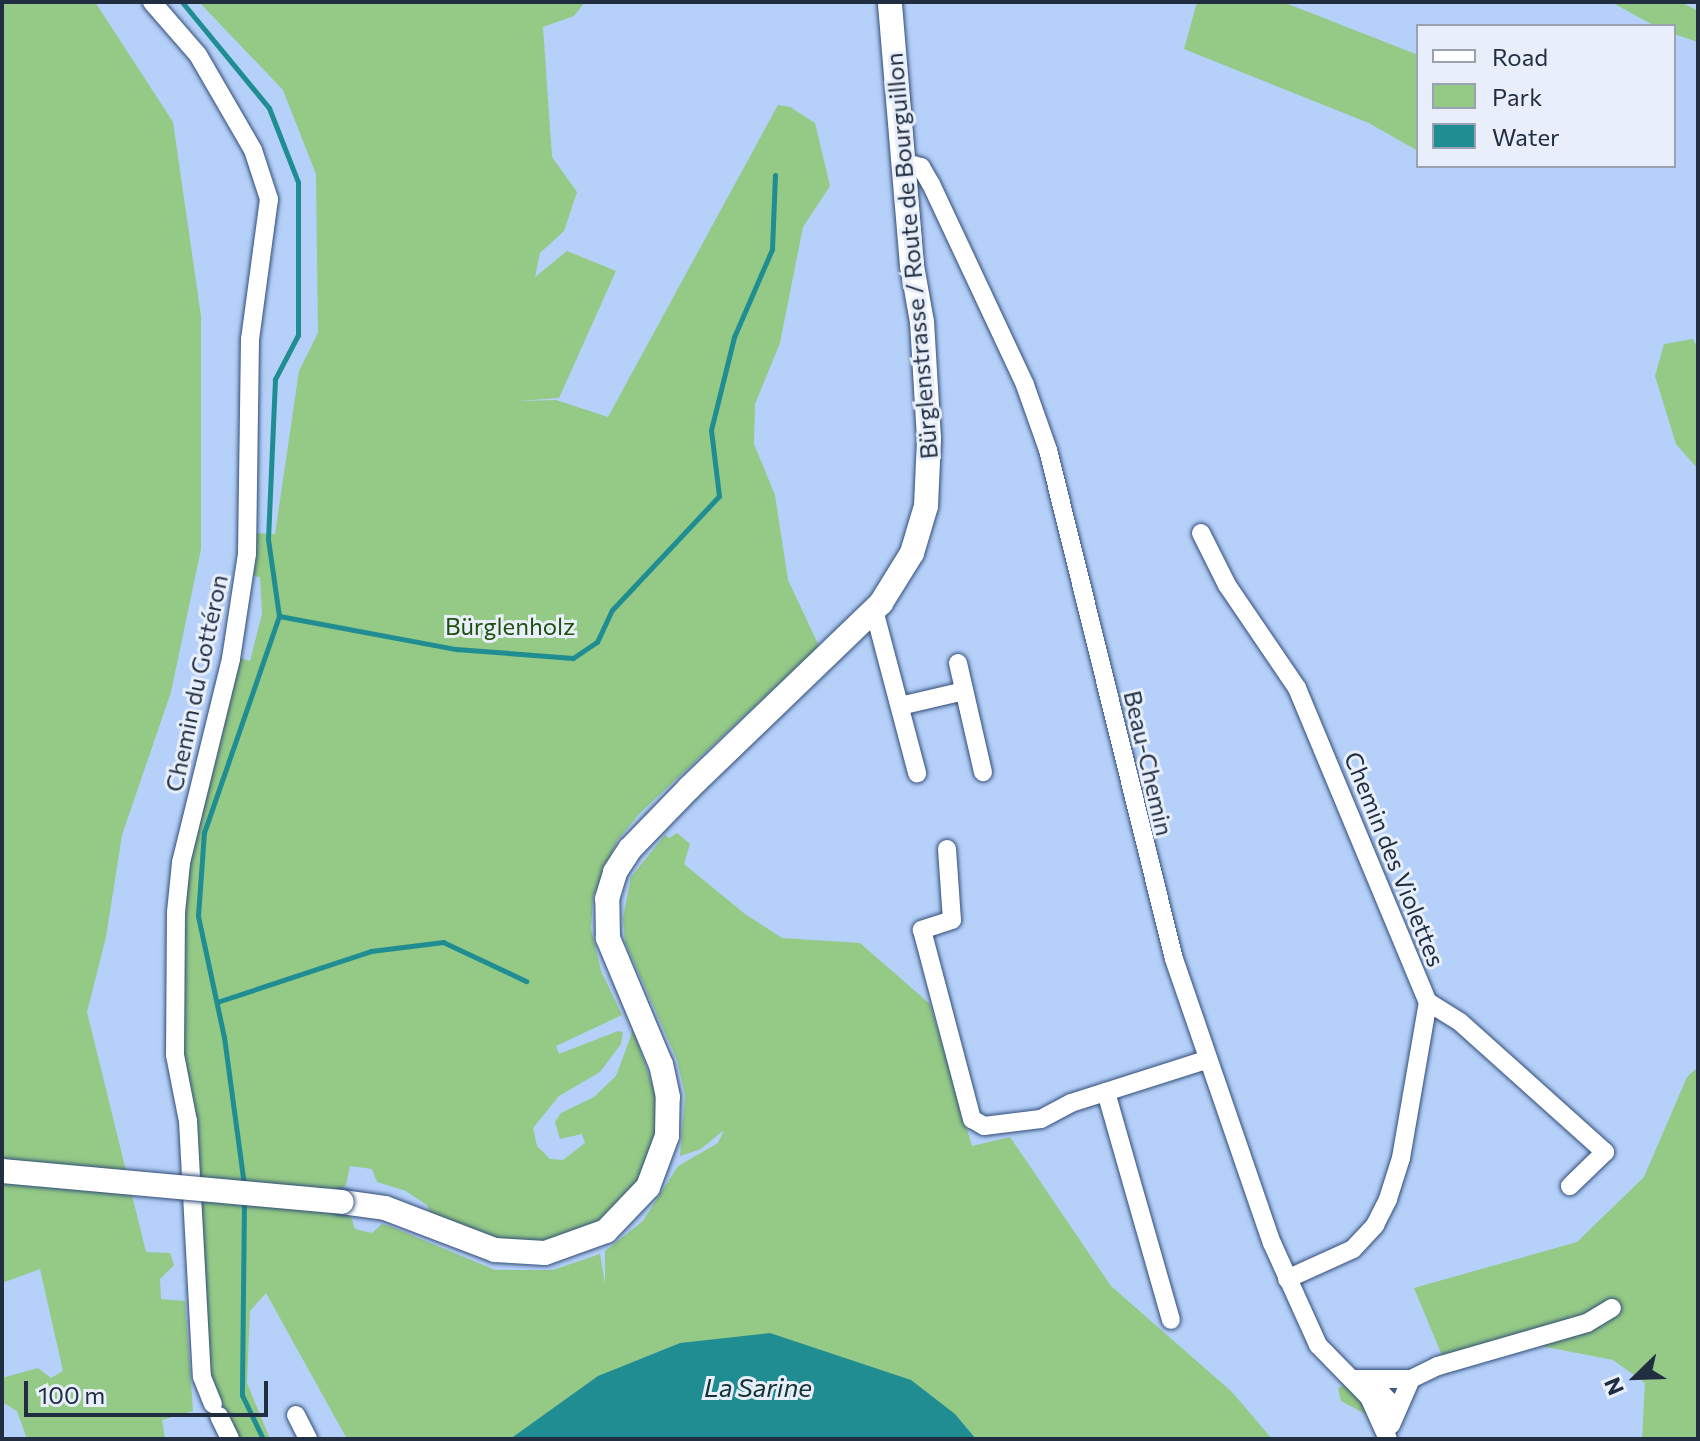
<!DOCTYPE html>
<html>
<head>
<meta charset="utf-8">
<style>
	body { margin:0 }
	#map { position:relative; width:1700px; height:1441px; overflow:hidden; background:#b5d0f9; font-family:Commissioner,sans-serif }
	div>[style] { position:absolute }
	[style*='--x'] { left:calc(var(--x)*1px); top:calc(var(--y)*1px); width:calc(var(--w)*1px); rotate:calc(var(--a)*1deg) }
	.green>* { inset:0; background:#94c986 }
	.water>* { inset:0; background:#1f8d91 }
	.stream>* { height:5px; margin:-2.5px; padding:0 2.5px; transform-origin:2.5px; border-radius:2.5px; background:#1f8d91 }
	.roads { filter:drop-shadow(0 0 2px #314d78) drop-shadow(0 0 2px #314d78) }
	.minor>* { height:18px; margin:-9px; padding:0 9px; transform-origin:9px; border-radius:9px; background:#fff }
	.secondary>* { height:24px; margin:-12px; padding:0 12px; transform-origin:12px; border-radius:12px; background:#fff }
	.bridges { filter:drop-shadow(0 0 2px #314d78) drop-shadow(0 0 2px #314d78) }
	.secondary-bridge>* { height:24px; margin:-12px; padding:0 12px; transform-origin:12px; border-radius:12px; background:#fff }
	span { translate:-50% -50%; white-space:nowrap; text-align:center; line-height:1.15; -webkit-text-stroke:6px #e8effa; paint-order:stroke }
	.street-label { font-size:24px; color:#212e42 }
	.park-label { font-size:24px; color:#1f510d }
	.water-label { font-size:26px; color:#133234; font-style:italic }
	.frame { position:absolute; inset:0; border:4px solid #212e42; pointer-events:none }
	.legend { position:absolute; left:1416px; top:24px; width:260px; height:144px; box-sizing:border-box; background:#e8effa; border:2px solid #98a2b0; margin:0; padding:10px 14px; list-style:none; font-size:24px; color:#212e42 }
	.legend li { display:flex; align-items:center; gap:16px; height:40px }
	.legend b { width:40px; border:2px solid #98a2b0 }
	.north { position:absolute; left:1596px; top:1337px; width:80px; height:80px; -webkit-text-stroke:6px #e8effa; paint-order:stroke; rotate:247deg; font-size:22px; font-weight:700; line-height:32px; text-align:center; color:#212e42 }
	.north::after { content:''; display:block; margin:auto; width:28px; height:36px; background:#212e42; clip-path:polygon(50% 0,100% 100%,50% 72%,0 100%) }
	.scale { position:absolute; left:24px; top:1381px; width:244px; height:36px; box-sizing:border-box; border:4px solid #212e42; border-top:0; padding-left:10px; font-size:24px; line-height:28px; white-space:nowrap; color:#212e42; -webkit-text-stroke:6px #e8effa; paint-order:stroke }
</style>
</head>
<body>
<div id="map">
	<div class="green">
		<i style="clip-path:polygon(2px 2px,95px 2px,173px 122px,201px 316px,201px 549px,171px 692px,122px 835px,106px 937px,87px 1012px,146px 1252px,170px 1253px,174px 1265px,160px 1279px,161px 1299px,185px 1301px,193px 1411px,162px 1420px,165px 1439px,27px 1439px,17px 1411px,2px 1402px,2px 1378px,38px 1368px,51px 1378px,63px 1371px,40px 1269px,2px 1283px)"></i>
		<i style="clip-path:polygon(199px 2px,585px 2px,574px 16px,543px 27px,552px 157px,577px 192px,564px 231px,540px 253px,535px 277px,567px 251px,616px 271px,559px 398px,517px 401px,556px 400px,608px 417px,778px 105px,790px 107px,815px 123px,830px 186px,803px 227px,780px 343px,755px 404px,754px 444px,775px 495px,788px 580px,819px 646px,639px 814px,617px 841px,593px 896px,591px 929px,601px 971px,622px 1015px,556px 1046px,559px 1054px,618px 1031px,623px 1032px,621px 1044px,600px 1072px,559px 1096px,533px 1128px,537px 1146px,550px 1159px,563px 1160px,585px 1143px,582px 1134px,560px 1139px,555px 1122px,561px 1113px,594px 1097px,616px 1076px,633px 1030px,657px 1098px,657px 1128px,639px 1181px,617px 1209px,589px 1229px,553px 1241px,503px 1242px,432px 1216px,427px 1205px,406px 1191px,377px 1182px,372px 1169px,350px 1166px,346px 1185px,331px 1197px,331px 1208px,351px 1217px,355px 1229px,372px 1233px,382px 1224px,392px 1227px,495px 1270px,553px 1270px,600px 1254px,605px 1284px,605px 1251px,643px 1221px,678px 1166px,718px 1143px,724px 1130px,701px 1149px,680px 1156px,685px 1095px,677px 1060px,625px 942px,623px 918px,631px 877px,665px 835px,669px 838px,677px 833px,690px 844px,684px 864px,745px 914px,782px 938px,860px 943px,930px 1004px,972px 1146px,1010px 1137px,1111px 1286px,1232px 1392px,1272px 1439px,976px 1439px,955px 1414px,680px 1343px,599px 1376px,510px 1439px,347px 1439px,266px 1293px,250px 1311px,247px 1383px,270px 1439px,240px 1439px,208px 1375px,198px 1135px,182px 1060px,178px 964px,188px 863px,237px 657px,250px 661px,262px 614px,260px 577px,251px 575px,254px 533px,275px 534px,299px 371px,318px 333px,316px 174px,283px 90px)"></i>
		<i style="clip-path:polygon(1197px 2px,1283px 2px,1418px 55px,1418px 151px,1369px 123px,1184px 49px)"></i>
		<i style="clip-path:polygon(1611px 2px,1681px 2px,1698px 11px,1698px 42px,1674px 34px,1674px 26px,1655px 26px)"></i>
		<i style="clip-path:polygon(1693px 339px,1698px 349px,1698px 469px,1676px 444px,1655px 376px,1664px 344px)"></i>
		<i style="clip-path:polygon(1698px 1067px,1698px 1439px,1642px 1439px,1645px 1383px,1613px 1360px,1541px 1346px,1448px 1370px,1414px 1288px,1577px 1242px,1644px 1177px,1687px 1077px)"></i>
		<i style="clip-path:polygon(1347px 1384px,1369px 1410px,1373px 1418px,1341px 1401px,1338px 1388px)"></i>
	</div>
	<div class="water">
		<i style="clip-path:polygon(770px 1333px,911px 1380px,955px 1414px,976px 1439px,510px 1439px,598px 1376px,680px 1343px)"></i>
	</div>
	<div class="stream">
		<i style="--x:182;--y:2;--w:137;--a:50.6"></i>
		<i style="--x:269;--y:108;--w:79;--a:68.6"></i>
		<i style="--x:298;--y:182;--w:153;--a:90"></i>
		<i style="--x:298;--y:335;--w:50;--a:117.6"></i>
		<i style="--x:275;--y:379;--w:160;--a:92.5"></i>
		<i style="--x:268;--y:539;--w:78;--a:81.9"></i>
		<i style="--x:279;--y:616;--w:229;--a:109.1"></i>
		<i style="--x:204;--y:832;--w:84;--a:94.1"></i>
		<i style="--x:198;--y:916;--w:124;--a:77.9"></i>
		<i style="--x:224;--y:1037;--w:149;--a:82.3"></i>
		<i style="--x:279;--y:616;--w:180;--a:10.6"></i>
		<i style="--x:456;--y:649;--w:117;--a:4.4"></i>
		<i style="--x:573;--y:658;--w:29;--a:-34"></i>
		<i style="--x:597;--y:642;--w:35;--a:-65"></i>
		<i style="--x:612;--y:610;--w:156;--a:-46.8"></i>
		<i style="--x:719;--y:496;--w:66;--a:-96.9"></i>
		<i style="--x:711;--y:430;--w:96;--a:-76.1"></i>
		<i style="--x:734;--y:337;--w:96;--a:-66.6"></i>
		<i style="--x:772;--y:249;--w:74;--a:-87.7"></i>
		<i style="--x:217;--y:1002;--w:162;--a:-18.3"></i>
		<i style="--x:371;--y:951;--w:73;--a:-7.1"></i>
		<i style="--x:443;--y:942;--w:92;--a:25.2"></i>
		<i style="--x:244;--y:1199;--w:196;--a:90.6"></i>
		<i style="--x:242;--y:1395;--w:49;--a:64.5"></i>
	</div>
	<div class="roads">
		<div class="minor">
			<i style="--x:152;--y:2;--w:70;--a:49"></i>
			<i style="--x:198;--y:55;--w:110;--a:59.9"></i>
			<i style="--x:253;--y:150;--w:52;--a:71.9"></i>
			<i style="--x:269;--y:199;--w:141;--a:97.7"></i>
			<i style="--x:250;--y:339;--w:215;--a:90.8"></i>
			<i style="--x:247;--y:554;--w:106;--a:98.7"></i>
			<i style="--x:231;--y:659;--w:210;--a:103.8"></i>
			<i style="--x:181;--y:863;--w:49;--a:95.8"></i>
			<i style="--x:176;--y:912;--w:143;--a:90.4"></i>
			<i style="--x:175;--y:1055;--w:67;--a:78.9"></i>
			<i style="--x:188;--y:1121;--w:256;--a:86.9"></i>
			<i style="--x:202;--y:1377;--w:29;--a:68"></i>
			<i style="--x:902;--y:162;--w:20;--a:15"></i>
			<i style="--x:921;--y:167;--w:20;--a:60"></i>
			<i style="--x:931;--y:184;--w:222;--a:64.9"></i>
			<i style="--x:1025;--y:385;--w:69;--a:70.5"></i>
			<i style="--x:1048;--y:450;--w:524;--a:76.1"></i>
			<i style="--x:1174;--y:959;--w:300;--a:71"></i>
			<i style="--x:1272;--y:1243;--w:112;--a:65.7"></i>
			<i style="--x:1318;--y:1345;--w:73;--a:45.6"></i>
			<i style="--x:1369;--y:1397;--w:46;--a:65.7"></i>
			<i style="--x:1201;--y:533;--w:58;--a:63.4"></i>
			<i style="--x:1227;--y:585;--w:125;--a:55.8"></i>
			<i style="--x:1297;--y:688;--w:340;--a:67.4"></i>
			<i style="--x:1428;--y:1002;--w:38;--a:32"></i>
			<i style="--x:1460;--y:1022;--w:195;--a:41.9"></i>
			<i style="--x:1605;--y:1152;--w:49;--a:135.8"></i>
			<i style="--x:874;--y:610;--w:169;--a:75.2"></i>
			<i style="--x:958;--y:663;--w:112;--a:77.1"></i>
			<i style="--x:900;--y:706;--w:66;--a:-13.2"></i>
			<i style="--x:947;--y:849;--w:71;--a:86"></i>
			<i style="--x:952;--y:920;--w:32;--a:162"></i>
			<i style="--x:922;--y:930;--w:196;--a:75.2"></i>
			<i style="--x:972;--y:1119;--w:14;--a:30"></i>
			<i style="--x:984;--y:1126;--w:57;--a:-7"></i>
			<i style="--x:1041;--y:1119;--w:34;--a:-28"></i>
			<i style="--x:1071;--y:1103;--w:142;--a:-17.7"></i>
			<i style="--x:1106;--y:1092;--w:237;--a:74.1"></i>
			<i style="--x:1287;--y:1279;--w:72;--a:-24.4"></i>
			<i style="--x:1353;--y:1249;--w:33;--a:-47"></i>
			<i style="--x:1375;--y:1225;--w:29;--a:-63"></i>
			<i style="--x:1388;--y:1199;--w:43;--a:-72.4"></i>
			<i style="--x:1401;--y:1158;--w:158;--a:-80.2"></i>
			<i style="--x:1355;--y:1379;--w:56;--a:0"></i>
			<i style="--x:1411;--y:1379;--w:30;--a:-26"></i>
			<i style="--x:1438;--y:1366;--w:155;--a:-16.1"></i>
			<i style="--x:1587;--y:1323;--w:29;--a:-31"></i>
			<i style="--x:1361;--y:1381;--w:12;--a:14"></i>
			<i style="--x:1373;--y:1384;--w:22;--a:47"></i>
			<i style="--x:1388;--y:1400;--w:28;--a:90"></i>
			<i style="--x:296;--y:1415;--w:27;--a:63"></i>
			<i style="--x:219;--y:1416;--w:25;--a:64"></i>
			<i style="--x:1391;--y:1425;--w:50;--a:-66.5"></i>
		</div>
		<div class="secondary">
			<i style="--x:342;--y:1202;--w:43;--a:7.9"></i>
			<i style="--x:385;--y:1208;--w:118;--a:20.9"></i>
			<i style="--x:495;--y:1250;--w:50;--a:3.4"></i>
			<i style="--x:545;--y:1253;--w:65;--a:-19.8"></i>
			<i style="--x:606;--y:1231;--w:61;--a:-46.3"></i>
			<i style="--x:648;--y:1187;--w:54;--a:-69.6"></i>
			<i style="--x:667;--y:1136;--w:39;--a:-89"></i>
			<i style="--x:668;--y:1097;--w:33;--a:-102"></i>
			<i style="--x:661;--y:1065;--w:138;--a:-112.7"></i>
			<i style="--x:608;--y:938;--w:39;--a:-91"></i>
			<i style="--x:607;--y:899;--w:28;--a:-73"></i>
			<i style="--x:615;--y:872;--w:27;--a:-57"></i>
			<i style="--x:630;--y:849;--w:86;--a:-45.9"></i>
			<i style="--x:690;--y:787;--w:265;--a:-43.9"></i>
			<i style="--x:881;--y:603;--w:59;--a:-58.2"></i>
			<i style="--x:912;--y:553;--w:49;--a:-73.4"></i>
			<i style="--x:926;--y:506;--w:67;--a:-87.4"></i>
			<i style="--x:929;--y:439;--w:117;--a:-93.4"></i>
			<i style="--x:922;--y:322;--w:57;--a:-100.1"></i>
			<i style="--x:912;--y:266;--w:265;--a:-94.8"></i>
		</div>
	</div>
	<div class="bridges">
		<div class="secondary-bridge">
			<i style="--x:2;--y:1171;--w:341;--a:5.2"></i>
		</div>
	</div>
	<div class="street-label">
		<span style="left:911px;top:256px;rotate:-95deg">Bürglenstrasse / Route de Bourguillon</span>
		<span style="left:196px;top:683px;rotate:-78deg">Chemin du Gottéron</span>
		<span style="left:1149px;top:763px;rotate:77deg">Beau-Chemin</span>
		<span style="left:1395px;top:859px;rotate:68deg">Chemin des Violettes</span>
	</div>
	<div class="park-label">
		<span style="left:510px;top:626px">Bürglenholz</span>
	</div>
	<div class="water-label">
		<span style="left:758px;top:1387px">La Sarine</span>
	</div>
	<div class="frame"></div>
	<ul class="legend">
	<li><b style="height:10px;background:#fff"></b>Road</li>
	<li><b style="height:22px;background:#94c986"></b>Park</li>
	<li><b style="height:22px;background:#1f8d91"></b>Water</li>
	</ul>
	<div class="north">N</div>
	<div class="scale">100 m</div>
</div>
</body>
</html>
